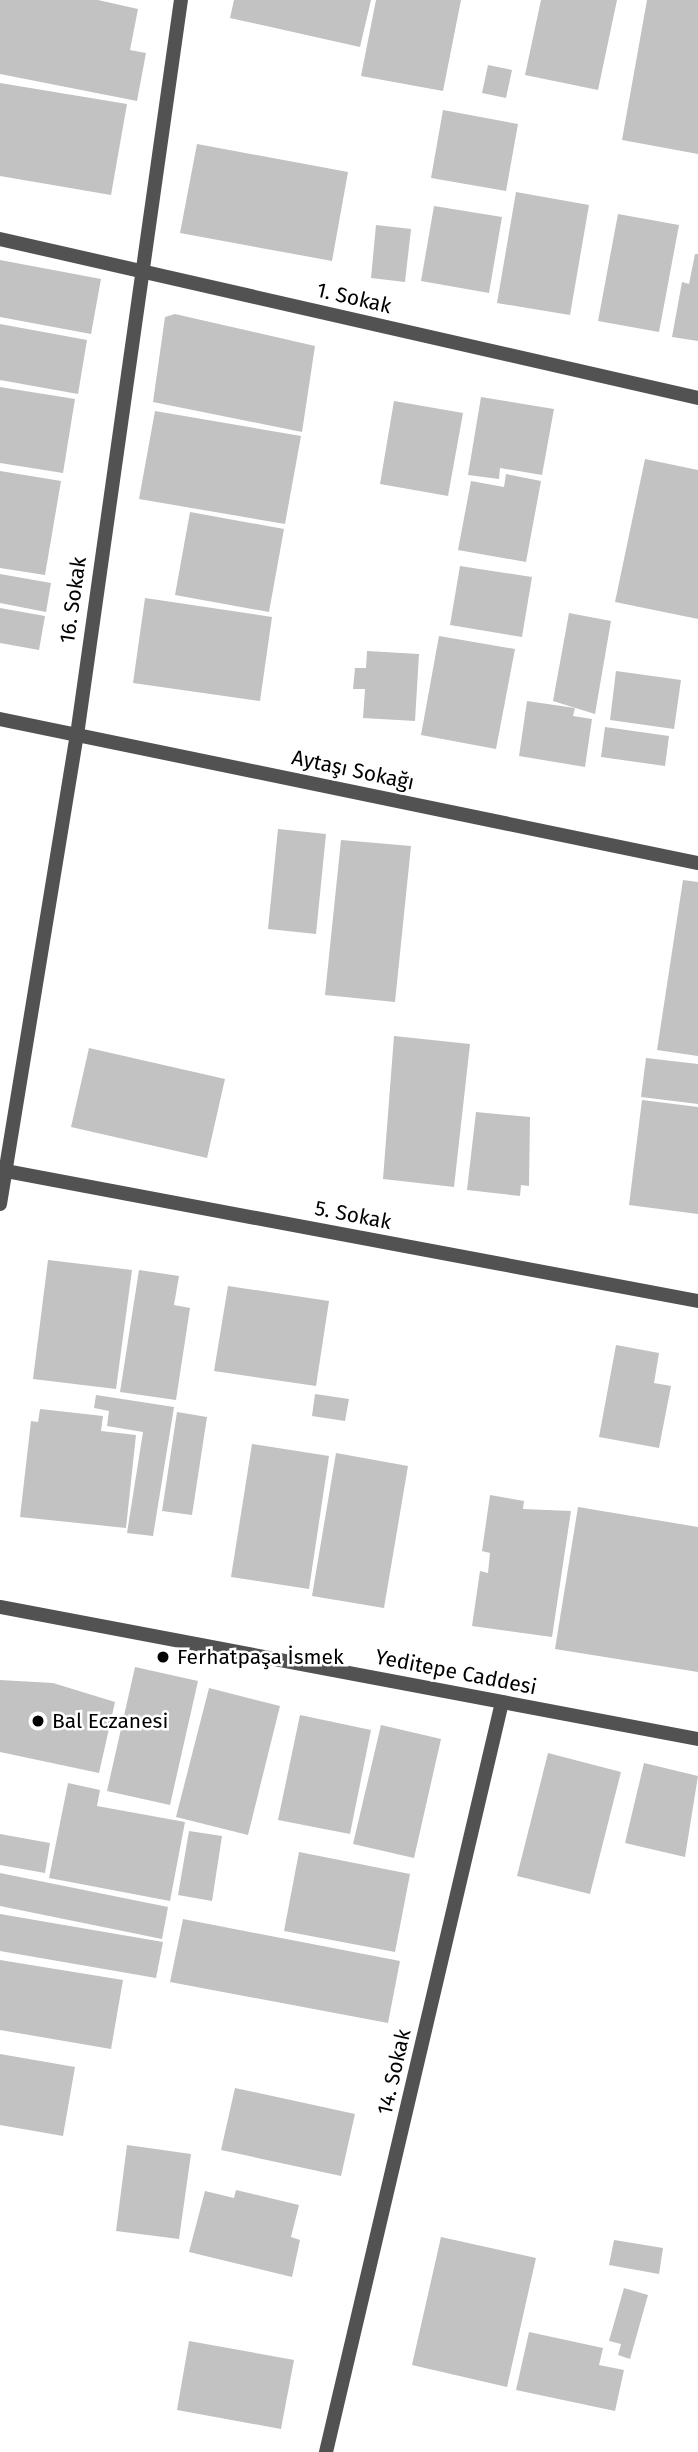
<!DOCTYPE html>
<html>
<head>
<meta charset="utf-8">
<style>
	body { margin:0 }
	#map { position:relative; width:698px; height:2452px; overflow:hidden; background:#fff; font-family:"Fira Sans",sans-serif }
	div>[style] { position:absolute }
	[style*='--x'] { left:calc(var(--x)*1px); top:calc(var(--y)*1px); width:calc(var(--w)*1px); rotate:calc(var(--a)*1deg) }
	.building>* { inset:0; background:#c2c2c2 }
	.minor>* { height:14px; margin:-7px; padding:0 7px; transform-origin:7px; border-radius:7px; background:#525252 }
	.tertiary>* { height:14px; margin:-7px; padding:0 7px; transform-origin:7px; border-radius:7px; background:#525252 }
	.dots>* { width:19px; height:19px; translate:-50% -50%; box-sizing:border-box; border:4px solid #fff; border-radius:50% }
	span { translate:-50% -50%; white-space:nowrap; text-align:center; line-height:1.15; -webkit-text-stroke:5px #fff; paint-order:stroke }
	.street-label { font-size:21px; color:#000 }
	.poi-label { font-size:21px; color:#000 }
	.left { translate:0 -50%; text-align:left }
</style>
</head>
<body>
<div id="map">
	<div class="building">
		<i style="clip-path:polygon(0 0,98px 0,138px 9px,130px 50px,146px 53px,137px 101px,0 74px)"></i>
		<i style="clip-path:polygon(234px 0,371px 0,360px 47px,230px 18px)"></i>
		<i style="clip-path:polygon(376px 0,461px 0,443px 91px,361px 76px)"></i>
		<i style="clip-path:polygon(541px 0,617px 0,598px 90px,525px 75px)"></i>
		<i style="clip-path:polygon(647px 0,698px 0,698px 154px,622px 140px)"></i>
		<i style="clip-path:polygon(488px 65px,512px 70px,506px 98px,482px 93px)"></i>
		<i style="clip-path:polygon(0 83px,127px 104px,111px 195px,0 176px)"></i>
		<i style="clip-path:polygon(443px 110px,518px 124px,506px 191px,431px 178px)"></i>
		<i style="clip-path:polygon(197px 144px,348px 172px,332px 261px,180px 233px)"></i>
		<i style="clip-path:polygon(516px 192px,589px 205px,570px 315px,497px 303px)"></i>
		<i style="clip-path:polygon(434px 206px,502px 217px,489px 293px,421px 281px)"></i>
		<i style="clip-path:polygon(618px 214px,679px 225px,659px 332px,598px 321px)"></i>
		<i style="clip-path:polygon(376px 225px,411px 229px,405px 282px,371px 278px)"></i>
		<i style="clip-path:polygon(695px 254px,698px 254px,698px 341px,672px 337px,682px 282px,689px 284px)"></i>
		<i style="clip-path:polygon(0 260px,101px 279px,91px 334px,0 317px)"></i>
		<i style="clip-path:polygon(175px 314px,315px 346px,302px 432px,153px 402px,165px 317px)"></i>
		<i style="clip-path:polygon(0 324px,87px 340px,78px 394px,0 380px)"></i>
		<i style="clip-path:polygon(0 387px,75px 399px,63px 473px,0 463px)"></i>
		<i style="clip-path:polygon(481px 397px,554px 409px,542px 475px,500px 468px,499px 479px,468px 475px)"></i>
		<i style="clip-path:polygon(394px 401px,463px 413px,448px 496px,380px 484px)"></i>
		<i style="clip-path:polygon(155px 411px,301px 436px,285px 524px,139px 499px)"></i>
		<i style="clip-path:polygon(645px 459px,698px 470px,698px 619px,615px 602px)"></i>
		<i style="clip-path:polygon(0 471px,61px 481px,45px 575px,0 568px)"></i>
		<i style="clip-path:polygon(506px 474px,541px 481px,526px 562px,458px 550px,471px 481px,504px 487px)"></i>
		<i style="clip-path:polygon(190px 512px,284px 529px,269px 612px,175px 595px)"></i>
		<i style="clip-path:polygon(460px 566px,532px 577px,522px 637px,450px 625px)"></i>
		<i style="clip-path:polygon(0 574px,51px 583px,46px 612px,0 603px)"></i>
		<i style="clip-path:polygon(145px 598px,272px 617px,260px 701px,133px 683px)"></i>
		<i style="clip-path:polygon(0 608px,45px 616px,39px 650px,0 643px)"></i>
		<i style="clip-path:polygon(569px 613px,611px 621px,595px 714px,553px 701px)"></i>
		<i style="clip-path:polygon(439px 636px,515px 649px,496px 749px,421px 735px)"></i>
		<i style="clip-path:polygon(367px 651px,419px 654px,415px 721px,363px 718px,365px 689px,353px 689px,355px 668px,366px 668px)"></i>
		<i style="clip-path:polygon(616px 671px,681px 680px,674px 729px,610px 720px)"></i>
		<i style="clip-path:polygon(527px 701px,575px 708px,573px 716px,592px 719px,585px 767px,519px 756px)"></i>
		<i style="clip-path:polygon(605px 727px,669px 736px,665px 766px,601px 757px)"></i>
		<i style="clip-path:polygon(278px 829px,326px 834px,316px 934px,268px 929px)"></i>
		<i style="clip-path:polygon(341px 840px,411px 846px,395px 1002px,325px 995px)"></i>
		<i style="clip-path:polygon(683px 880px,698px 882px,698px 1056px,657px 1050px)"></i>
		<i style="clip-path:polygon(394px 1036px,470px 1044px,454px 1187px,383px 1179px)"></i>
		<i style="clip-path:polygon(89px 1048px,225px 1079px,207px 1158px,71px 1127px)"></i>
		<i style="clip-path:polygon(646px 1058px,698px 1064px,698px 1104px,641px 1097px)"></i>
		<i style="clip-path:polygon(642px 1100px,698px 1107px,698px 1214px,629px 1205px)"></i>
		<i style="clip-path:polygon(476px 1112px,530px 1117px,529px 1186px,521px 1185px,520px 1196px,467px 1190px)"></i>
		<i style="clip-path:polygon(48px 1260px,132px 1270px,116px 1389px,33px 1379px)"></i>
		<i style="clip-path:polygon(139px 1270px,179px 1276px,174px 1305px,190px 1308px,176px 1400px,120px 1392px)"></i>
		<i style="clip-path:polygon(228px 1286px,329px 1301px,316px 1386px,214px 1371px)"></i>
		<i style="clip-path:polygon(616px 1345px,659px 1353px,654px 1383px,671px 1386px,659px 1448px,599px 1437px)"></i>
		<i style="clip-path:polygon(315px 1394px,349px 1399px,345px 1421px,312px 1416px)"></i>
		<i style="clip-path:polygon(96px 1395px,174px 1407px,153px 1536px,127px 1533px,143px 1432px,107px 1426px,109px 1411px,94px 1408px)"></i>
		<i style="clip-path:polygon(40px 1409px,103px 1416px,101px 1431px,136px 1435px,126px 1528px,20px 1517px,31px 1421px,38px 1422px)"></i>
		<i style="clip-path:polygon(177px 1412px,207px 1417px,192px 1515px,162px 1511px)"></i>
		<i style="clip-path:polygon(252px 1444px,329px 1456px,309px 1589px,231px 1577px)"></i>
		<i style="clip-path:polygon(336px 1453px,408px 1466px,384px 1608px,312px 1596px)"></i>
		<i style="clip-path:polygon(490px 1495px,524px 1501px,523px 1509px,571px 1511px,552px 1637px,472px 1626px,480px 1571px,488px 1573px,490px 1553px,482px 1551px)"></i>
		<i style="clip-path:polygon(578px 1507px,698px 1527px,698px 1672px,555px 1649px)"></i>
		<i style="clip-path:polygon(135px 1667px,198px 1681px,170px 1805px,107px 1791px)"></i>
		<i style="clip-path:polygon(0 1680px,53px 1683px,115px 1702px,99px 1773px,0 1752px)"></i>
		<i style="clip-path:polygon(209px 1688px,280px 1706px,248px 1835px,176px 1817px)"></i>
		<i style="clip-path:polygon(300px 1715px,371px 1730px,350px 1834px,278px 1820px)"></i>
		<i style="clip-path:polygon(381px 1725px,441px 1739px,414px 1858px,353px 1844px)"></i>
		<i style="clip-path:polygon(548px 1753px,621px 1772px,590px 1894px,517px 1876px)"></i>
		<i style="clip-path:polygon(644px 1763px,698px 1776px,685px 1857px,625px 1843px)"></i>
		<i style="clip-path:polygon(68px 1783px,100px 1790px,97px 1806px,185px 1822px,170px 1901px,49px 1878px)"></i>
		<i style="clip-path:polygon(189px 1831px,222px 1836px,212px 1901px,178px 1895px)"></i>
		<i style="clip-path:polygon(0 1834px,50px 1843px,45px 1873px,0 1865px)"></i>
		<i style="clip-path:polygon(299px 1852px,410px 1874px,395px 1952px,284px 1931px)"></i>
		<i style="clip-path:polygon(0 1873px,168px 1907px,162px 1939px,0 1906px)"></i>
		<i style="clip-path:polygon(0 1914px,163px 1942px,156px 1978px,0 1951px)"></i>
		<i style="clip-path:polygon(183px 1919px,400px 1961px,388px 2023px,170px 1982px)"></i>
		<i style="clip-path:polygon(0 1960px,123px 1980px,111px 2049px,0 2030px)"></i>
		<i style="clip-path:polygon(0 2054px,75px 2067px,63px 2136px,0 2125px)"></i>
		<i style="clip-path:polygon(235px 2088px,355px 2114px,341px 2176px,221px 2150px)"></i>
		<i style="clip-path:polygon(127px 2145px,191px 2154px,179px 2239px,116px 2231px)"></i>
		<i style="clip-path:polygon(236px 2190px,299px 2205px,291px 2237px,300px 2240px,292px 2277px,189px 2252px,205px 2191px,234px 2198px)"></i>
		<i style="clip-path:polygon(441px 2237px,536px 2258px,507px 2387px,412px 2365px)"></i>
		<i style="clip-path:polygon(614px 2240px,663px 2248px,659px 2274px,609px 2265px)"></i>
		<i style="clip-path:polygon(624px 2288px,648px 2295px,630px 2359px,618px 2355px,621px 2344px,609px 2341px)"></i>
		<i style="clip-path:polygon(529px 2332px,603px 2348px,599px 2365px,624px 2370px,615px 2411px,516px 2390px)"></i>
		<i style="clip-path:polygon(189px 2341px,294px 2360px,281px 2429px,177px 2410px)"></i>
	</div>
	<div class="minor">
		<i style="--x:0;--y:239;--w:716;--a:12.83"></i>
		<i style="--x:0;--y:719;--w:713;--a:11.66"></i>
		<i style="--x:0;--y:1170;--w:710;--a:10.63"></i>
		<i style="--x:0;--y:1204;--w:475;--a:-80.7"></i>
		<i style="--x:77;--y:735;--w:742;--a:-81.95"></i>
		<i style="--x:326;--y:2452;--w:770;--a:-76.79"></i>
	</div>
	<div class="tertiary">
		<i style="--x:0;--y:1607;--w:710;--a:10.71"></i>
	</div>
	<div class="dots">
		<i style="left:163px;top:1657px;background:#000"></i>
		<i style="left:38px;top:1721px;background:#000"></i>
	</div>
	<div class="street-label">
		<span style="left:354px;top:298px;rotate:13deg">1. Sokak</span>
		<span style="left:73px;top:600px;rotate:-82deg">16. Sokak</span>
		<span style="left:353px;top:770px;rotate:12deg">Aytaşı Sokağı</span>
		<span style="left:353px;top:1215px;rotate:11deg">5. Sokak</span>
		<span style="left:456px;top:1672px;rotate:11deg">Yeditepe Caddesi</span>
		<span style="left:394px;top:2072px;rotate:-77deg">14. Sokak</span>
	</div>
	<div class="poi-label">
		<span class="left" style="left:177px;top:1657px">Ferhatpaşa İsmek</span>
		<span class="left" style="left:52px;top:1721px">Bal Eczanesi</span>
	</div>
</div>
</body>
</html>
